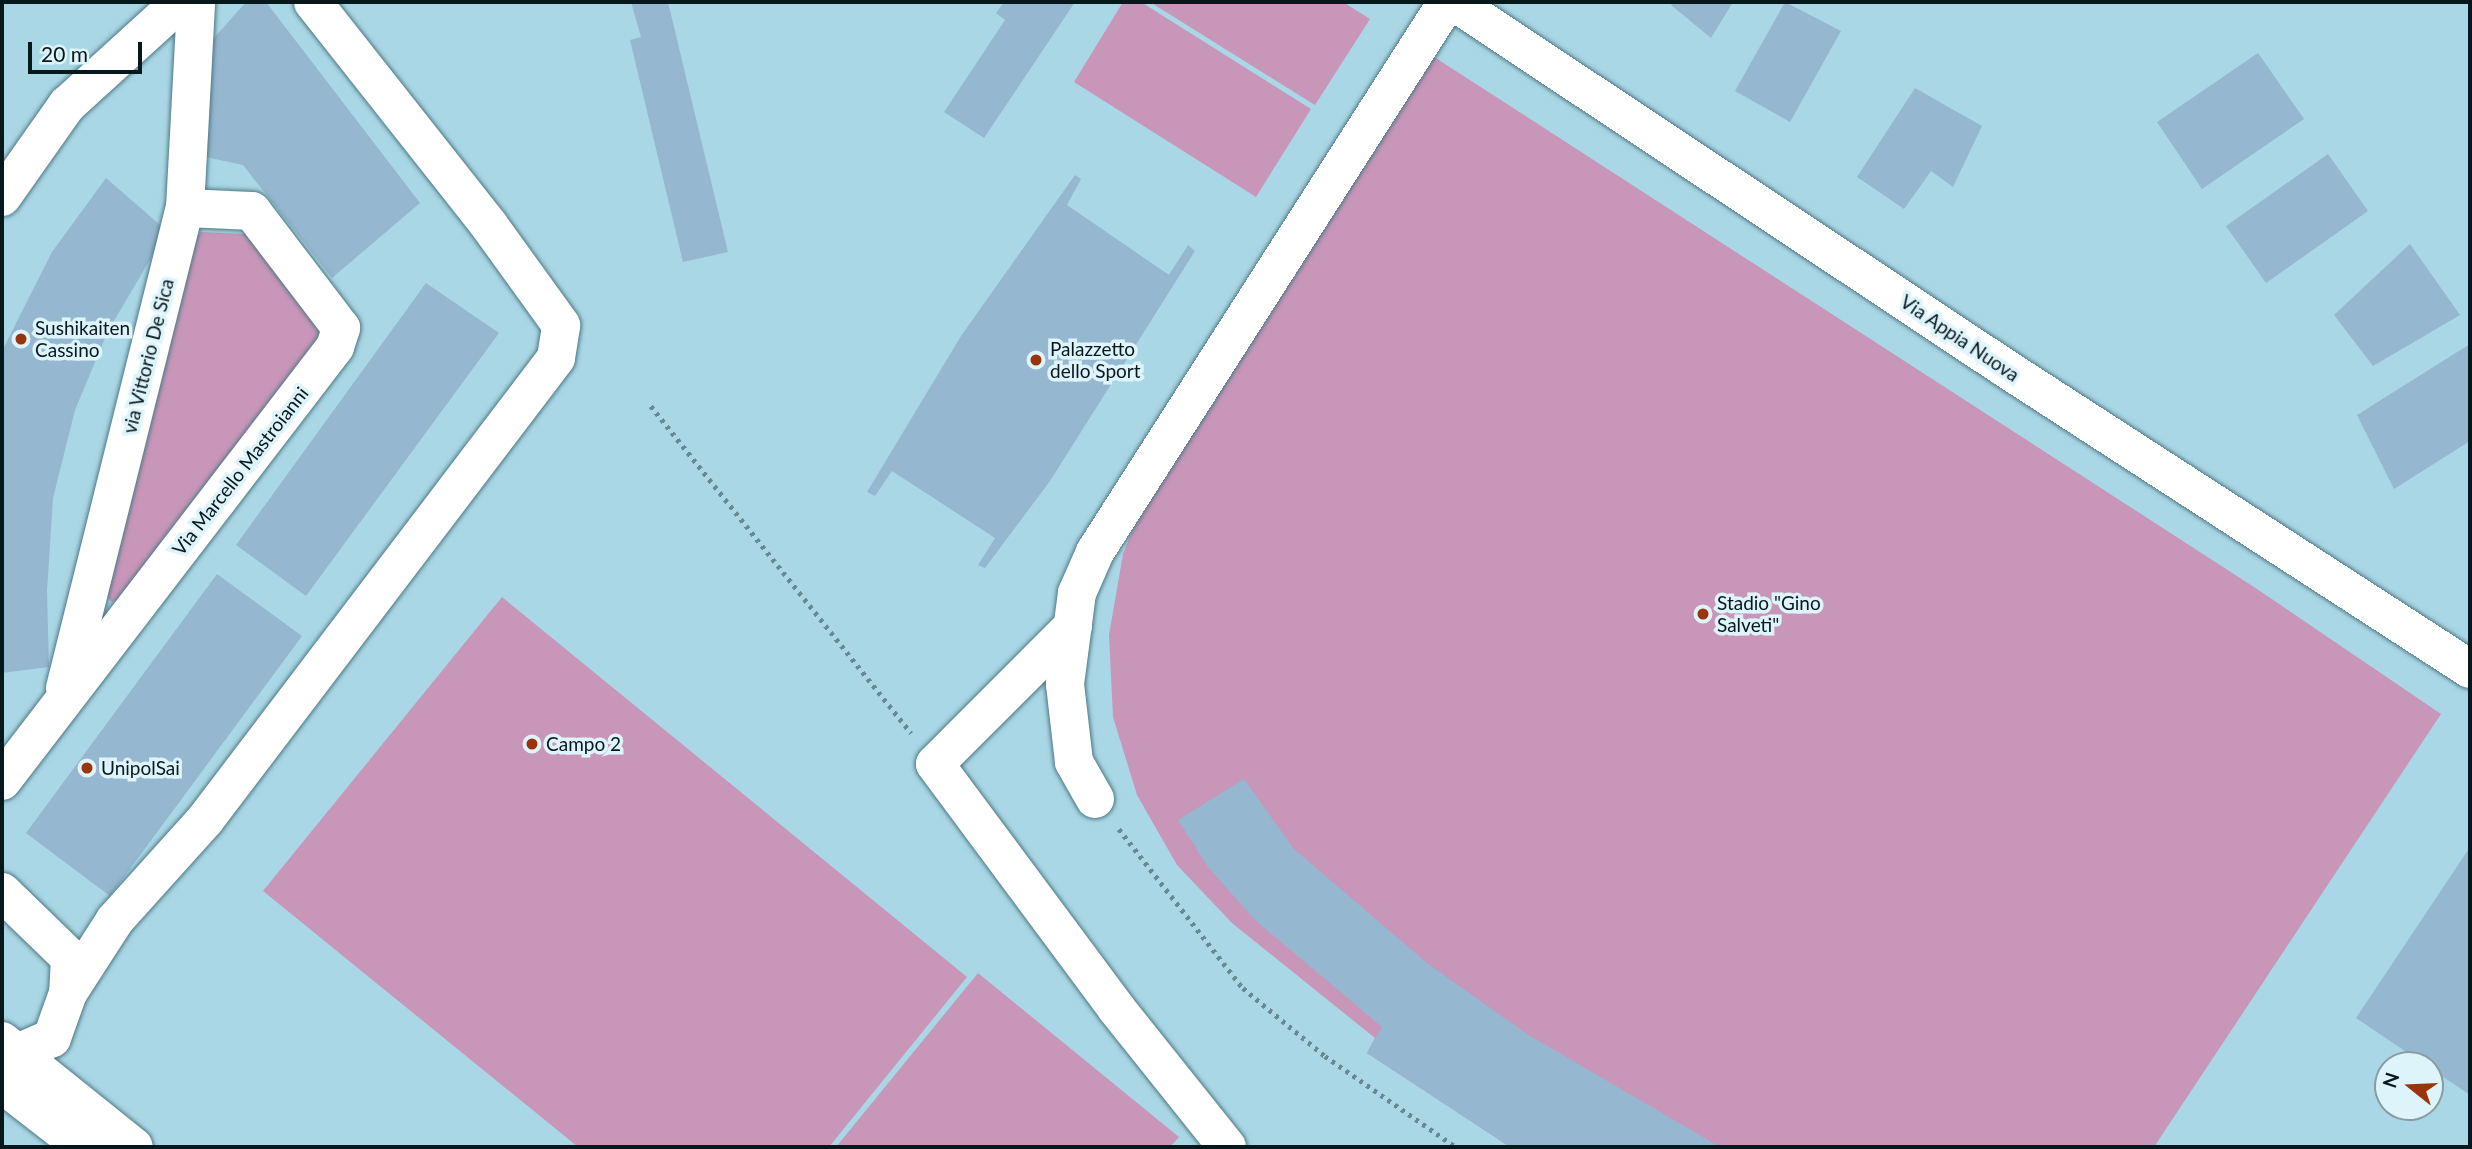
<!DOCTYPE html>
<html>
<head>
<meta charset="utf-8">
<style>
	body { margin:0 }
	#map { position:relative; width:2472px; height:1149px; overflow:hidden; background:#aad7e5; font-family:Lato,sans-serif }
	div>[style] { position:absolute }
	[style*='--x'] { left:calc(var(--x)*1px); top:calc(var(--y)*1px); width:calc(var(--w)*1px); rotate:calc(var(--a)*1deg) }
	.green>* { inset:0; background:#c896b8 }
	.building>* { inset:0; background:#95b7cf }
	.path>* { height:4.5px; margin-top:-2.25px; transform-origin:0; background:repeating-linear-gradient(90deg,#678993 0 3.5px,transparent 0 8.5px) }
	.roads { filter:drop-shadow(0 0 2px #4e7885) drop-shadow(0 0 2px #4e7885) }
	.minor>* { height:38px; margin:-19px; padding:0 19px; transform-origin:19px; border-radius:19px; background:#fff }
	.major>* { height:38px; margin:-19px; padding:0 19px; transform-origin:19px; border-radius:19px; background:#fff }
	.dots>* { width:19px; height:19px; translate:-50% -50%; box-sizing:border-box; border:4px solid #def4fb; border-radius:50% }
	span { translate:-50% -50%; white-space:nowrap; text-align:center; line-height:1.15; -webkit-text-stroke:7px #def4fb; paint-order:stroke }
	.poi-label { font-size:19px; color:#07181d }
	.left { translate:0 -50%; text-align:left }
	.street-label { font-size:19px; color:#07181d }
	.frame { position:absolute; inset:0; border:4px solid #07181d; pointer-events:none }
	.north { position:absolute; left:2374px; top:1051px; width:70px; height:70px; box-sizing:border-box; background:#def4fb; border:2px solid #889ca2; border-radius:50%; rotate:288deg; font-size:19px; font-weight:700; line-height:28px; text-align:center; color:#07181d }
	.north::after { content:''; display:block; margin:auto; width:24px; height:32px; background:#9a340c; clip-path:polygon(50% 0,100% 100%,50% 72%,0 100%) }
	.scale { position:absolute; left:28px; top:42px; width:114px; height:32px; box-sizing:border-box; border:4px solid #07181d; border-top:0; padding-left:9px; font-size:21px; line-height:24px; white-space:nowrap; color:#07181d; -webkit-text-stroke:5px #def4fb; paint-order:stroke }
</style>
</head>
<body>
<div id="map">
	<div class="green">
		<i style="clip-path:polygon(1123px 2px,1141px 2px,1311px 109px,1256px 197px,1074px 82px)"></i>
		<i style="clip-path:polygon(1150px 2px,1343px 2px,1370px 19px,1315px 105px)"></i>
		<i style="clip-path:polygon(1428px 53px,2254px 587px,2441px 714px,2154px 1147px,1510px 1147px,1367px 1053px,1375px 1038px,1232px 923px,1177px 865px,1137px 795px,1113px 717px,1109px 635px,1123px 554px,1138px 516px)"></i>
		<i style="clip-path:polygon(201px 232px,245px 234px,322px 326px,323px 341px,133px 596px,112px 602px,100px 591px,186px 245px)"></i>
		<i style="clip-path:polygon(502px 597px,967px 977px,829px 1147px,578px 1147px,263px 891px)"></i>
		<i style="clip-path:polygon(978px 973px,1179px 1137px,1170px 1147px,836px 1147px)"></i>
	</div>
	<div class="building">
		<i style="clip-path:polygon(246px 2px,266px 2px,420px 203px,332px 278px,243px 165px,201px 156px,206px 47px)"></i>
		<i style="clip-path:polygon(631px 2px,668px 2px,728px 252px,683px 262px,630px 40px,641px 37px)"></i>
		<i style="clip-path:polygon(1004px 2px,1075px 2px,984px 138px,944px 112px,1005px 20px,996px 13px)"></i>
		<i style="clip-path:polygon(1673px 2px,1733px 2px,1711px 38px,1671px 5px)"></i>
		<i style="clip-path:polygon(1785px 2px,1841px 31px,1790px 122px,1735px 91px)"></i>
		<i style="clip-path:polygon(2258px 53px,2304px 119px,2202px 189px,2157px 122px)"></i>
		<i style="clip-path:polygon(1915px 88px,1982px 126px,1953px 187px,1931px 171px,1904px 209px,1857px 177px)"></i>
		<i style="clip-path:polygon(2328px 154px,2368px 211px,2266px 283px,2226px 226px)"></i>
		<i style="clip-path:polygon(1075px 175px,1081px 179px,1067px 205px,1169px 275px,1188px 245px,1195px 251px,1050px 481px,985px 568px,978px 565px,995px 538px,892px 471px,875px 496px,867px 492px,961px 336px)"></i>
		<i style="clip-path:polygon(106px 178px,167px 231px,108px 331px,75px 410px,53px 498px,47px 591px,49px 667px,2px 673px,2px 351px,52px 252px)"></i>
		<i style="clip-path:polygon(2410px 244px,2460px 315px,2373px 366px,2334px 315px)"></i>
		<i style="clip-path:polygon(426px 283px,499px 333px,306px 596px,236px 545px)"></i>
		<i style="clip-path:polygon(2470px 344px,2470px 441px,2394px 489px,2357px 415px)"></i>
		<i style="clip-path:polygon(217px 574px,302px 636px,110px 896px,26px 833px)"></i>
		<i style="clip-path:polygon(1244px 779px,1294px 849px,1427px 963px,1527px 1034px,1720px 1147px,1510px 1147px,1367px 1053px,1382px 1027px,1256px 921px,1208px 867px,1178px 820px)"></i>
		<i style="clip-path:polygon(2470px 847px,2470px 1095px,2356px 1018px)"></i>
	</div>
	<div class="path">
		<i style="--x:651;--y:406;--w:418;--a:51.5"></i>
		<i style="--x:1119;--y:829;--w:202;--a:52.1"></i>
		<i style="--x:1243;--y:988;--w:107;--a:39.7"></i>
		<i style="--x:1325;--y:1056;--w:160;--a:34.8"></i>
	</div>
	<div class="roads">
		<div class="minor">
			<i style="--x:1454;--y:2;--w:661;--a:33.59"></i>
			<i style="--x:2005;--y:368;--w:554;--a:32.92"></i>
			<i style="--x:2;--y:197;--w:113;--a:-54.8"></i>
			<i style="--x:67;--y:105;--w:153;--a:-42.3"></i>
			<i style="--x:1073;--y:626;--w:195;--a:135"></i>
			<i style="--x:935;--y:764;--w:304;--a:53.4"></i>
			<i style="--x:1116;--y:1008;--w:178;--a:51.4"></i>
			<i style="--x:65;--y:688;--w:495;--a:-76"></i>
			<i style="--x:185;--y:208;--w:206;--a:-86.9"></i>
			<i style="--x:2;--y:781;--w:547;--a:-52.5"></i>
			<i style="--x:335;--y:347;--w:20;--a:-72"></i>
			<i style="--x:341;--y:328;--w:147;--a:-127.3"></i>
			<i style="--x:252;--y:211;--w:67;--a:-177.4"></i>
			<i style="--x:1095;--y:799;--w:43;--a:-119.6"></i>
			<i style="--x:1074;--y:762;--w:79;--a:-96.6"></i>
			<i style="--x:1065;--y:684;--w:92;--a:-82.5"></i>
			<i style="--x:1077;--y:593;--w:45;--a:-66.3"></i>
			<i style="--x:1095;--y:552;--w:653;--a:-57.38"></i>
			<i style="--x:2;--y:892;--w:95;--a:44.1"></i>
			<i style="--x:70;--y:958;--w:35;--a:93"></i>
			<i style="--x:68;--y:993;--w:48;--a:109.6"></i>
			<i style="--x:52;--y:1038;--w:40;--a:156.6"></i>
			<i style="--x:68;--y:993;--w:87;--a:-57.2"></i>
			<i style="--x:115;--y:920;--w:135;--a:-48"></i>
			<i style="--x:205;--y:820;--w:580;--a:-52.77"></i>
			<i style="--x:556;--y:358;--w:33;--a:-81"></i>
			<i style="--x:561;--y:325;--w:123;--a:-125.8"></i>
			<i style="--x:489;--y:225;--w:284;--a:-128.3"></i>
		</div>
		<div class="major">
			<i style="--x:2;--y:1041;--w:169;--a:38.8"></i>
			<i style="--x:2;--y:1084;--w:103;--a:37.9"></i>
		</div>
	</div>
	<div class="dots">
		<i style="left:21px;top:339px;background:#9a340c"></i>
		<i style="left:1036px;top:360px;background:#9a340c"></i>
		<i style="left:1703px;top:614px;background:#9a340c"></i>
		<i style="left:532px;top:744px;background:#9a340c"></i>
		<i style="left:87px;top:768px;background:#9a340c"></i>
	</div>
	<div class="poi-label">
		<span class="left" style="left:35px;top:339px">Sushikaiten<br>Cassino</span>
		<span class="left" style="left:1050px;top:360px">Palazzetto<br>dello Sport</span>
		<span class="left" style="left:1717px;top:614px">Stadio "Gino<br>Salveti"</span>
		<span class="left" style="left:546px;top:744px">Campo 2</span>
		<span class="left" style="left:101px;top:768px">UnipolSai</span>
	</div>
	<div class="street-label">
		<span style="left:1960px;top:338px;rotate:34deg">Via Appia Nuova</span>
		<span style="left:148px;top:356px;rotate:-76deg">via Vittorio De Sica</span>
		<span style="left:240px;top:471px;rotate:-52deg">Via Marcello Mastroianni</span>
	</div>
	<div class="frame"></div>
	<div class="north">N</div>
	<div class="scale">20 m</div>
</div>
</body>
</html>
